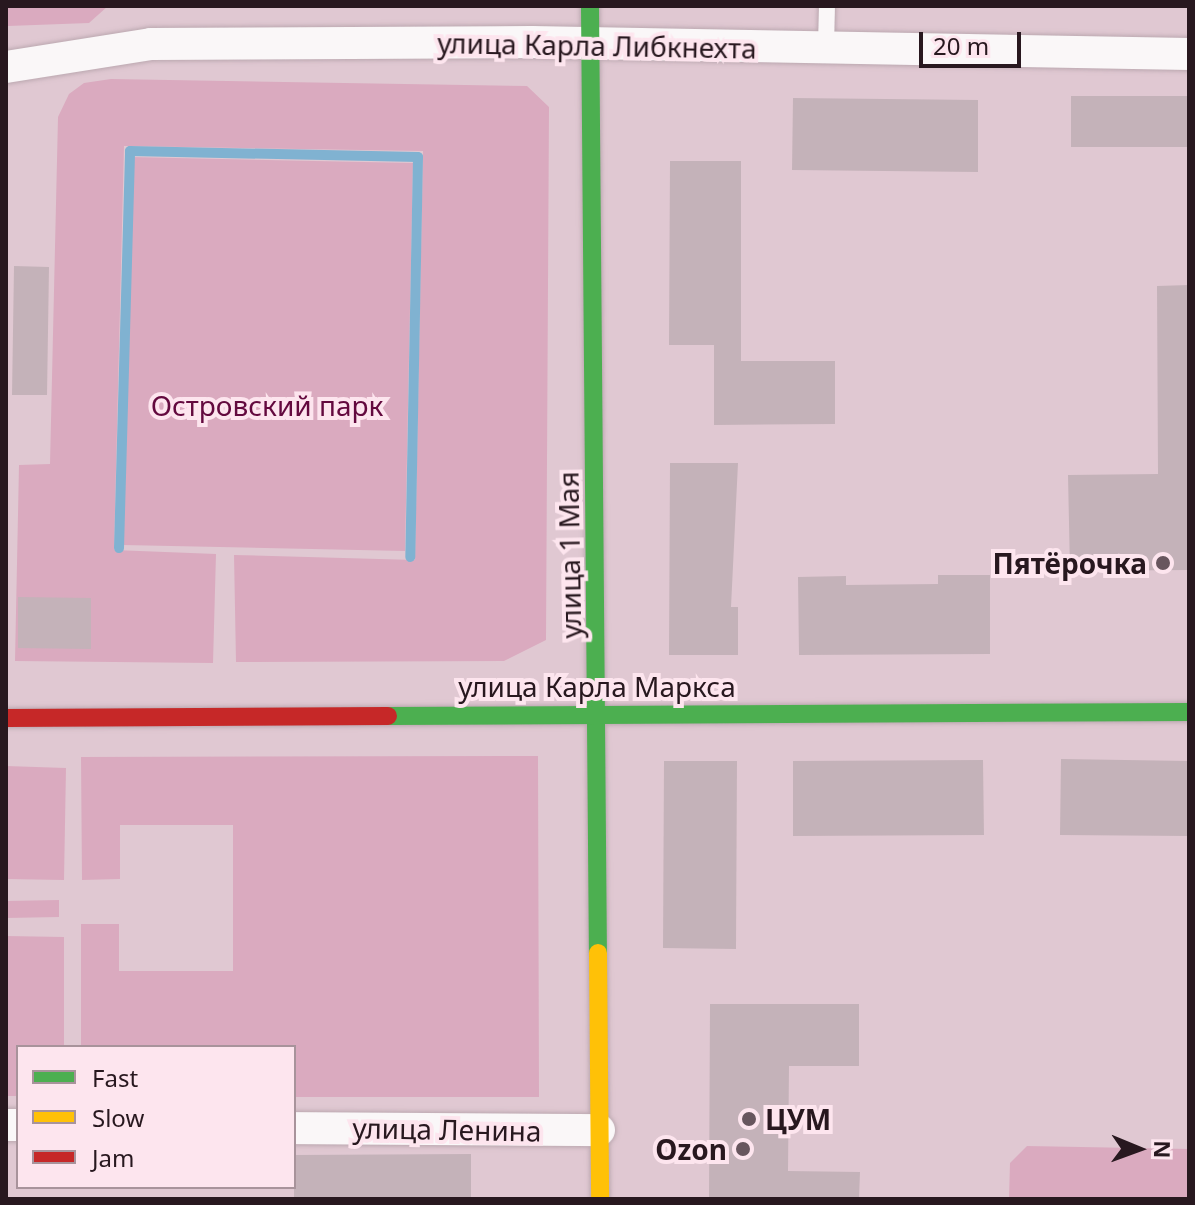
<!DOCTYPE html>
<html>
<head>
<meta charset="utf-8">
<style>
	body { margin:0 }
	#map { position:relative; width:1195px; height:1205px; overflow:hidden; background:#e0c8d2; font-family:"Noto Sans",sans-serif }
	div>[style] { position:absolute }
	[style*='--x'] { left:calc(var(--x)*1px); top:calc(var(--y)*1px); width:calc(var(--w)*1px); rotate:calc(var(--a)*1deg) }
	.green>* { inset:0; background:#daaabf }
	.stream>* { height:10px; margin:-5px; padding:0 5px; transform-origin:5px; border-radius:5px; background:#80b2d1 }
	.building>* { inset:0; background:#c4b2b9 }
	.roads { filter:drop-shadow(0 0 2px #bba8b0) drop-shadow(0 0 2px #bba8b0) }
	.lane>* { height:16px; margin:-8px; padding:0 8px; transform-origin:8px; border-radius:8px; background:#faf7f8 }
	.street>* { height:32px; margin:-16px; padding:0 16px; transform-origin:16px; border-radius:16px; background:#faf7f8 }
	.fast>* { height:18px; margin:-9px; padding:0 9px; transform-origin:9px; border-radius:9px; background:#4caf50 }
	.slow>* { height:18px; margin:-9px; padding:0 9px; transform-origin:9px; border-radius:9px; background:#ffc107 }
	.jam>* { height:18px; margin:-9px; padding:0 9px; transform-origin:9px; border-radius:9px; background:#c62828 }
	.dots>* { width:22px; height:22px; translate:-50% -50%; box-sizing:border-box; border:4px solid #fde5ee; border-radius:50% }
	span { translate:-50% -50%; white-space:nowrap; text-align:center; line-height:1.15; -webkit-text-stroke:8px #fde5ee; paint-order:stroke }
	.street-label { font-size:28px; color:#28181f }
	.park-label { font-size:28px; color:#63093e }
	.poi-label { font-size:28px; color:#28181f; font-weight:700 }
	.right { translate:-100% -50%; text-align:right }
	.left { translate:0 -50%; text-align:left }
	.frame { position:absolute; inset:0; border:8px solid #28181f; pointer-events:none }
	.legend { position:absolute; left:16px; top:1045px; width:280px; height:144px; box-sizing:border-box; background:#fde5ee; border:2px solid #a8939b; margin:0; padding:10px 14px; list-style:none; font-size:24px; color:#28181f }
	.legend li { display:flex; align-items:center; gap:16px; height:40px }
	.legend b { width:40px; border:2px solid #a8939b }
	.north { position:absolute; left:1099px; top:1109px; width:80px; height:80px; -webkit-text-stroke:6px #fde5ee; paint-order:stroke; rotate:91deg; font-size:22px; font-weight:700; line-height:32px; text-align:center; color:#28181f }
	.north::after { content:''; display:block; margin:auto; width:28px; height:36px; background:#28181f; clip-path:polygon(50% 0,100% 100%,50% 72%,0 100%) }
	.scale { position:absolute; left:919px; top:32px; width:102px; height:36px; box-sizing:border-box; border:4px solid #28181f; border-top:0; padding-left:10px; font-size:24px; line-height:28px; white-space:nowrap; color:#28181f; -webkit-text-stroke:6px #fde5ee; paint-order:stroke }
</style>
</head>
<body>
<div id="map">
	<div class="green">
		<i style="clip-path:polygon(8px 6px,108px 6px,89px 23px,8px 26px)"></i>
		<i style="clip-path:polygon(111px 79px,527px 86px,549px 107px,546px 640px,504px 661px,236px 662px,234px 555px,415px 560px,423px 151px,124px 146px,114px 550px,216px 554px,213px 663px,15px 661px,19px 465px,50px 464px,58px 117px,69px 94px,84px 83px)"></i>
		<i style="clip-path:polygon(130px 157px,413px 163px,405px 551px,123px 545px)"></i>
		<i style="clip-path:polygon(538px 756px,539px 1097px,294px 1097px,294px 1047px,81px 1047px,81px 924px,119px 924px,119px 971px,233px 971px,233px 825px,120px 825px,120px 879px,82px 880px,81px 757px)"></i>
		<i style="clip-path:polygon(6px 766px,66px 768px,64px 880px,6px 879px)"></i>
		<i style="clip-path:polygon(59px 900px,59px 917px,6px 918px,6px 901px)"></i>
		<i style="clip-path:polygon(6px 936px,64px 937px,64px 1047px,18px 1047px,18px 1096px,6px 1096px)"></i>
		<i style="clip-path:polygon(1027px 1146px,1189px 1149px,1189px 1199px,1009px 1199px,1010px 1163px)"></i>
	</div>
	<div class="stream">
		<i style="--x:119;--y:548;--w:397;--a:-88.4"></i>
		<i style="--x:130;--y:151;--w:288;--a:1.2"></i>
		<i style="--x:418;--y:157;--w:400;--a:91.1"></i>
	</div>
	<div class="building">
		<i style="clip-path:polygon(1071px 96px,1189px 96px,1189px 147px,1071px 147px)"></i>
		<i style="clip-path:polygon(793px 98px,978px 100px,978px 172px,792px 170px)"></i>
		<i style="clip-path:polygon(670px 161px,741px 161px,741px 361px,835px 361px,835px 424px,714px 425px,714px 345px,669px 345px)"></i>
		<i style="clip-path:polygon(14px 266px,49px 267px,47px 395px,12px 395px)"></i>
		<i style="clip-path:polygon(1189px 285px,1189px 570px,1070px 571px,1068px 475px,1158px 474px,1157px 286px)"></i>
		<i style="clip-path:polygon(670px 463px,738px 463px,731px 607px,738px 607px,738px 655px,669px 655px)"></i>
		<i style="clip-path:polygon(938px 575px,990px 575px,990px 654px,799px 655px,798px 577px,846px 576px,846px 585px,938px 584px)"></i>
		<i style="clip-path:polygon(18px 597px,91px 598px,91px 649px,18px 648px)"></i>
		<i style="clip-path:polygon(1061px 759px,1189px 761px,1189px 836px,1060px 835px)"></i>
		<i style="clip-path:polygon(983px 760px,984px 835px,793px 836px,793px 761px)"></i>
		<i style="clip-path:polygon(664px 761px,737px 761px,736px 949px,663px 948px)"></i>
		<i style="clip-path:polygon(710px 1004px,859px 1004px,859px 1066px,789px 1066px,788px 1171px,860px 1172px,859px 1199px,709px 1199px)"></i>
		<i style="clip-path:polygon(471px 1154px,471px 1199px,294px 1199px,294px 1155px)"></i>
	</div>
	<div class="roads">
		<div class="lane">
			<i style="--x:826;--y:46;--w:40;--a:-88.6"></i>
		</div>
		<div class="street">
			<i style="--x:6;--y:67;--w:147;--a:-9"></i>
			<i style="--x:151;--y:44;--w:381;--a:-0.3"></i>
			<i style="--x:532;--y:42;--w:657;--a:1.05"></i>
			<i style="--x:6;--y:1125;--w:12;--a:0"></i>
			<i style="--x:294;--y:1128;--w:305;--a:0.4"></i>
		</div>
		<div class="fast">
			<i style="--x:590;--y:6;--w:947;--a:89.52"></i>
			<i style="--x:388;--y:716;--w:801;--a:-0.29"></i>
		</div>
		<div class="slow">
			<i style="--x:598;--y:953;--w:246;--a:89.5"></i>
		</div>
		<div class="jam">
			<i style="--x:6;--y:718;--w:382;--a:-0.3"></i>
		</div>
	</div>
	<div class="dots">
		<i style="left:1163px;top:563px;background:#68565e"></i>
		<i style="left:749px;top:1119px;background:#68565e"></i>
		<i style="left:743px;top:1149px;background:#68565e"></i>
	</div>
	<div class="street-label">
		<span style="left:597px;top:45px;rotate:1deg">улица Карла Либкнехта</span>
		<span style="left:569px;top:555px;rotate:-91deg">улица 1 Мая</span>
		<span style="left:597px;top:686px">улица Карла Маркса</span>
		<span style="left:447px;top:1129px;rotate:1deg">улица Ленина</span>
	</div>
	<div class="park-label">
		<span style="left:267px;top:405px">Островский парк</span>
	</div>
	<div class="poi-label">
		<span class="right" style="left:1147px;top:563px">Пятёрочка</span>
		<span class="left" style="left:765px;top:1119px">ЦУМ</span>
		<span class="right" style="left:727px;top:1149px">Ozon</span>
	</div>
	<div class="frame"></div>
	<ul class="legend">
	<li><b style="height:10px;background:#4caf50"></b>Fast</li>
	<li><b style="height:10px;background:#ffc107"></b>Slow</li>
	<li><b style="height:10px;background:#c62828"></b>Jam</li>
	</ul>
	<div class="north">N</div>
	<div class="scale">20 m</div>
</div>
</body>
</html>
